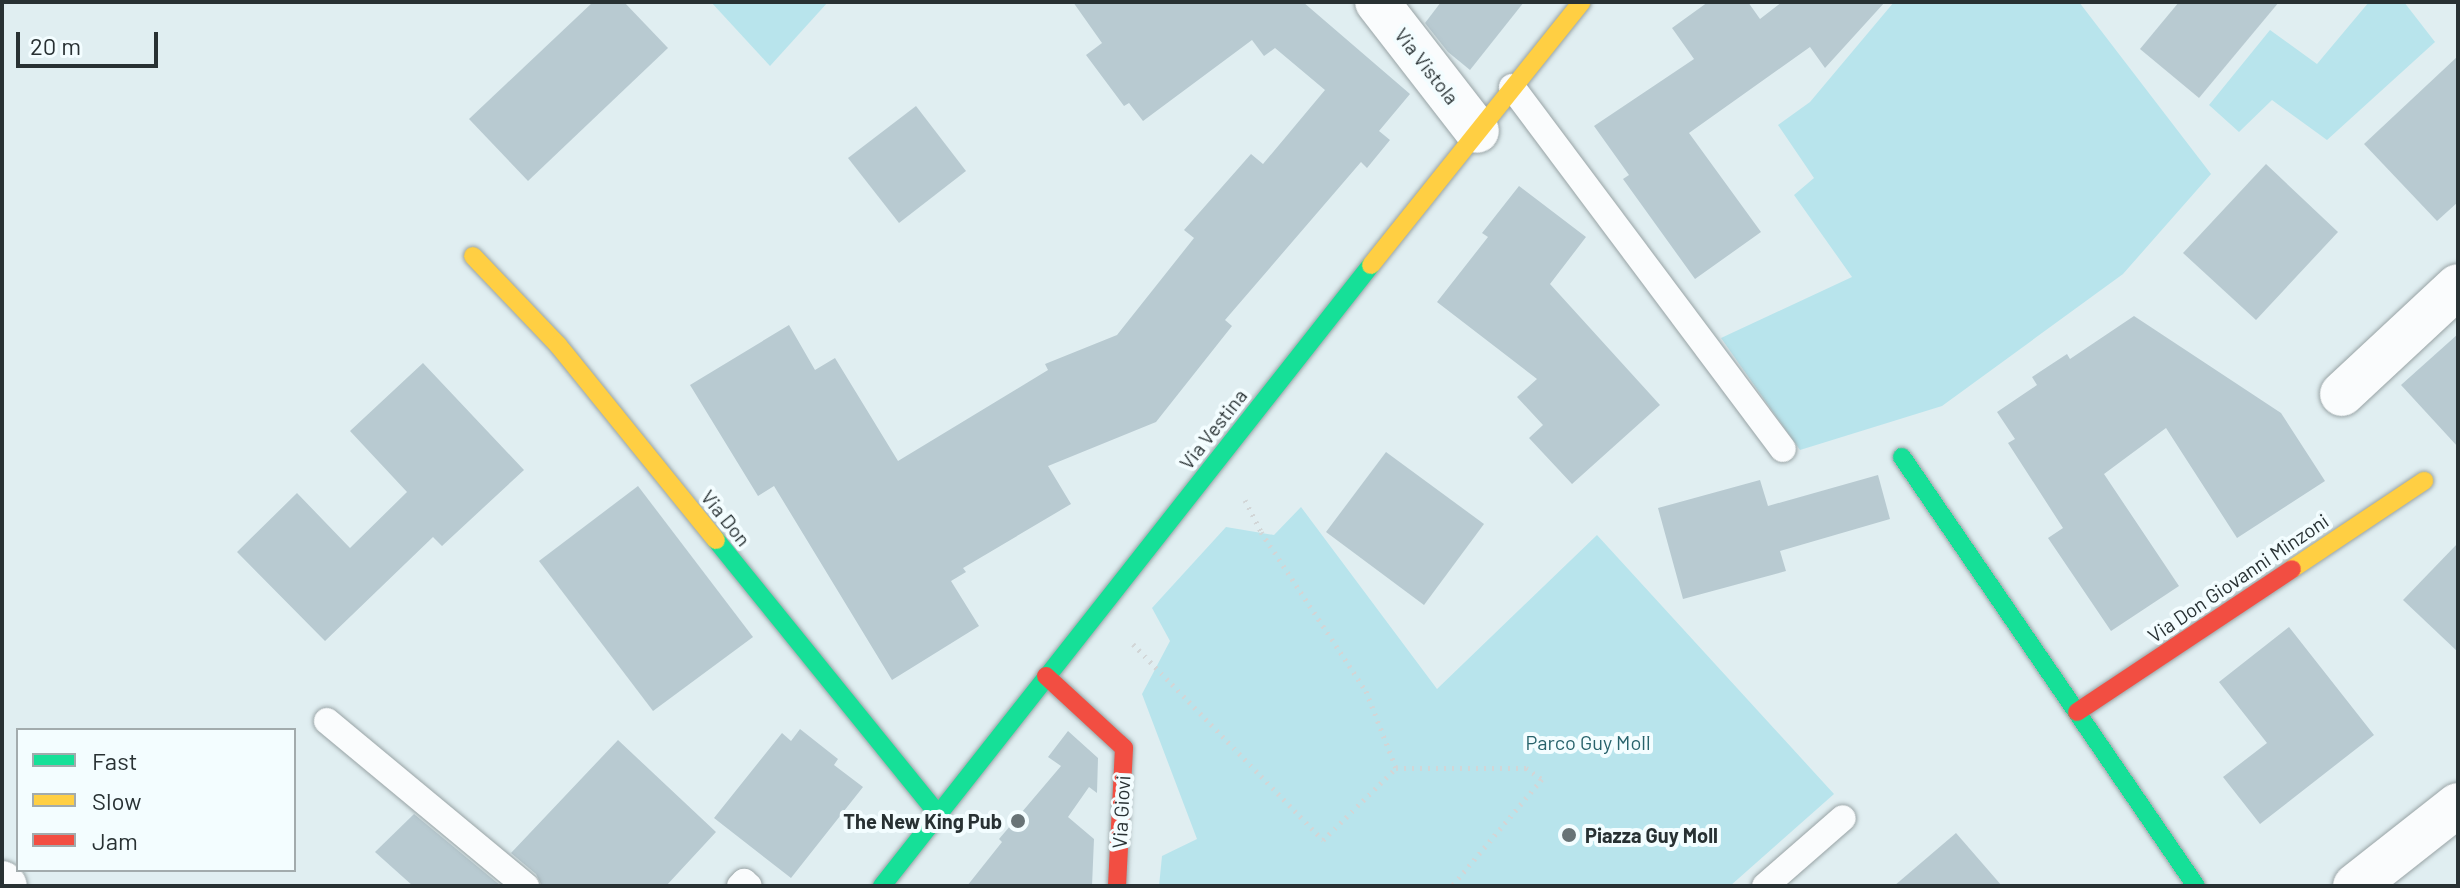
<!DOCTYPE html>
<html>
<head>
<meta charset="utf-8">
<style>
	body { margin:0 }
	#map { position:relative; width:2460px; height:888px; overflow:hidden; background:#e0eef1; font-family:Barlow,sans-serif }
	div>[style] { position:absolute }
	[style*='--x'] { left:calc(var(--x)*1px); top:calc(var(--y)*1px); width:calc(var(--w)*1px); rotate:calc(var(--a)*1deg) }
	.green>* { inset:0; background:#b8e4ec }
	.building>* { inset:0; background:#b8cad1 }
	.path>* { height:5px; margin-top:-2.5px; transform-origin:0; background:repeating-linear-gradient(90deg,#d2d6d7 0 2px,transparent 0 8px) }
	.roads { filter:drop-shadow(0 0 2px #98a3a5) drop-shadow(0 0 2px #98a3a5) }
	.lane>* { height:26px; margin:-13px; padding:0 13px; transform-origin:13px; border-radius:13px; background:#fafcfd }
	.street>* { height:44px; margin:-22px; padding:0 22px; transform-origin:22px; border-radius:22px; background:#fafcfd }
	.fast>* { height:18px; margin:-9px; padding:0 9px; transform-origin:9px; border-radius:9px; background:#16e098 }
	.slow>* { height:18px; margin:-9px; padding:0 9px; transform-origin:9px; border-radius:9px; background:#ffcf43 }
	.jam>* { height:18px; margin:-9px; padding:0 9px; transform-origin:9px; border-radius:9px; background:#f24e42 }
	.dots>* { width:22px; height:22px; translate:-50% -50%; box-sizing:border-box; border:4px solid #f3fdff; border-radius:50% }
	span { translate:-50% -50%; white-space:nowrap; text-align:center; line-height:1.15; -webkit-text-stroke:8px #f3fdff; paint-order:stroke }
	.street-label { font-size:20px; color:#283133 }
	.park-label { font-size:20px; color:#27626b }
	.poi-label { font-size:20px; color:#283133; font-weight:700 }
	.right { translate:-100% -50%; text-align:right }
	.left { translate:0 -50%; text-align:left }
	.frame { position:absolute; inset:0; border:4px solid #283133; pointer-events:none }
	.legend { position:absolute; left:16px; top:728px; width:280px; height:144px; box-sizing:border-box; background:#f3fdff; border:2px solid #a2abad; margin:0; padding:10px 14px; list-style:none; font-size:24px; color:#283133 }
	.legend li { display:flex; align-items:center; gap:16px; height:40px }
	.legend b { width:40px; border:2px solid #a2abad }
	.scale { position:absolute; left:16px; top:32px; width:142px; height:36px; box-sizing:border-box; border:4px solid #283133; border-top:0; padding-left:10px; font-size:24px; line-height:28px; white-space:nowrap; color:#283133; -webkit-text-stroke:6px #f3fdff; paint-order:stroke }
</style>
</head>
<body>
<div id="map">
	<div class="green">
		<i style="clip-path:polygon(711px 2px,828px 2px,770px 66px)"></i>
		<i style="clip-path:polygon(1894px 2px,2079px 2px,2211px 174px,2123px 274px,1942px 406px,1800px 450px,1721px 338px,1852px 277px,1794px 195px,1814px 178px,1778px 125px,1810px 102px)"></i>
		<i style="clip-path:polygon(2369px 2px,2404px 2px,2435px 42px,2327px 140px,2272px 100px,2239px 132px,2209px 105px,2270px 30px,2317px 64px)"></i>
		<i style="clip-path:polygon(1301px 507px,1437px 689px,1597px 535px,1834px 794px,1730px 886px,1159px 886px,1162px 856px,1197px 839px,1142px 694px,1170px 641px,1152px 608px,1226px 527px,1274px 535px)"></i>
	</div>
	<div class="building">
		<i style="clip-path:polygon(593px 2px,624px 2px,668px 48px,528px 181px,469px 119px)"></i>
		<i style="clip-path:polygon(1073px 2px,1303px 2px,1410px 94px,1379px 131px,1390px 140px,1367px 168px,1361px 162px,1225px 320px,1232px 326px,1156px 422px,1048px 466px,1071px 504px,963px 568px,966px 572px,951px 581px,979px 626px,892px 680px,774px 486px,758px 496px,690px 385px,789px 325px,815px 370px,835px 358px,898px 461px,1048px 370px,1045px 364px,1117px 335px,1194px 238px,1184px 230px,1251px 154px,1263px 164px,1325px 90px,1275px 48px,1264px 56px,1252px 40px,1143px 121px,1129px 103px,1124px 106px,1086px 55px,1102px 43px)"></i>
		<i style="clip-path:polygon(1441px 2px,1524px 2px,1470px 70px,1448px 52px,1425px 23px)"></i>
		<i style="clip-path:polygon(1708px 2px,1748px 2px,1760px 19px,1782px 2px,1885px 2px,1825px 68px,1810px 47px,1689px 133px,1761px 232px,1695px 279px,1623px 179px,1629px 175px,1594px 126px,1694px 59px,1672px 28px)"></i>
		<i style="clip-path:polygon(2179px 2px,2279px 2px,2199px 98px,2140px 49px)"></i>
		<i style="clip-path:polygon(2458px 56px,2458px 202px,2437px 221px,2364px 144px)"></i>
		<i style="clip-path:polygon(916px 106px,966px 171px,899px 223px,848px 158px)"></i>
		<i style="clip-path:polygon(2266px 164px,2338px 232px,2256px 320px,2183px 253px)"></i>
		<i style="clip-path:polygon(1519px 186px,1586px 237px,1550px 284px,1660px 405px,1572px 484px,1529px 438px,1543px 425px,1517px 397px,1537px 379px,1437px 302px,1488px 237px,1482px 233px)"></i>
		<i style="clip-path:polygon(2134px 316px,2281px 413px,2325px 481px,2237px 538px,2166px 428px,2104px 474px,2179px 586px,2111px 631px,2048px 538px,2063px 528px,2008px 443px,2015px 439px,1997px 412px,2037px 385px,2032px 377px,2067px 354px,2070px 359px)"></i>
		<i style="clip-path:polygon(2458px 334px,2458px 447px,2401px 385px)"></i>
		<i style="clip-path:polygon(423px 363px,524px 470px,442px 546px,433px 537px,325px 641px,237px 552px,297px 493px,350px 548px,407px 492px,350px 431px)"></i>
		<i style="clip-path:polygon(1386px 452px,1484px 524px,1424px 605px,1326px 532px)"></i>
		<i style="clip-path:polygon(1878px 475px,1890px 519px,1780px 551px,1786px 571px,1683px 599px,1658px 508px,1760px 480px,1768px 506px)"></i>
		<i style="clip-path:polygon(638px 486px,753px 637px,653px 711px,539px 561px)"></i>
		<i style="clip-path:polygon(2458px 543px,2458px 652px,2403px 600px)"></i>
		<i style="clip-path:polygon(2289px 627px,2374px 735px,2260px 824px,2223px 777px,2267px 743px,2219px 682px)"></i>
		<i style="clip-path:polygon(800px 729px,838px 759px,834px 765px,863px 787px,791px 878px,714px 818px,782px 733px,791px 741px)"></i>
		<i style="clip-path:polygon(1068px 731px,1098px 758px,1097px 793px,1089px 787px,1068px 817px,1094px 839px,1092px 886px,967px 886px,1002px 842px,999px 839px,1061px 766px,1048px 757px)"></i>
		<i style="clip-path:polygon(618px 740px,716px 832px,666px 886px,542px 886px,536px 874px,511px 853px)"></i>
		<i style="clip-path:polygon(414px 814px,501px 886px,413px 886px,375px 852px)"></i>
		<i style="clip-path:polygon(1956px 833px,2002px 886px,1894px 886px)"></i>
	</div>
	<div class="path">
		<i style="--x:1245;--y:500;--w:36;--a:63"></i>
		<i style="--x:1261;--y:532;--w:191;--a:56.6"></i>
		<i style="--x:1366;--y:691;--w:83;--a:68.7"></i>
		<i style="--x:1133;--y:644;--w:273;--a:45.9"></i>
		<i style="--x:1323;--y:840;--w:103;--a:-44.6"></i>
		<i style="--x:1396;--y:768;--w:130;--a:0"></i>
		<i style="--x:1526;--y:768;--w:19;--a:35"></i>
		<i style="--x:1542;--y:779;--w:140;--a:130.1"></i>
	</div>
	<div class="roads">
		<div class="lane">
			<i style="--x:1512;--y:87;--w:452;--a:53.2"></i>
			<i style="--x:327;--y:721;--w:259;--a:39.7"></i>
			<i style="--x:740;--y:886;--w:6;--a:-45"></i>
			<i style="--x:744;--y:882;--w:6;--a:39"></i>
			<i style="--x:1765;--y:886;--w:103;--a:-41.1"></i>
		</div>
		<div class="street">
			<i style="--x:1377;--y:2;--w:163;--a:52.2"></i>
			<i style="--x:2342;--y:394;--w:158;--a:-43"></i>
			<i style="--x:2;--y:883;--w:4;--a:45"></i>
			<i style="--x:2355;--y:886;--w:131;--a:-38.2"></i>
		</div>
		<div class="fast">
			<i style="--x:1902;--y:457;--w:520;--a:55.58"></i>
			<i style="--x:716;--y:540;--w:351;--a:51"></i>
			<i style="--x:882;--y:886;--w:790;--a:-51.78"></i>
		</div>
		<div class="slow">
			<i style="--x:473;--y:256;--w:123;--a:46.3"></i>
			<i style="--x:558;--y:345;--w:251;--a:51"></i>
			<i style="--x:1371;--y:265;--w:337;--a:-51.3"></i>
			<i style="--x:2292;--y:569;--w:159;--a:-33.7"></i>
		</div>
		<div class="jam">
			<i style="--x:1046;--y:676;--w:106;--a:42.7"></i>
			<i style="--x:1124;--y:748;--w:138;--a:92.9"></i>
			<i style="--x:2077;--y:712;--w:258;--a:-33.6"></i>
		</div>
	</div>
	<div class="dots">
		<i style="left:1018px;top:821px;background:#687376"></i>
		<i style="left:1569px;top:835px;background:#687376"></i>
	</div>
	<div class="street-label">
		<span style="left:1427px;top:66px;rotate:52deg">Via Vistola</span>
		<span style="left:1213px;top:429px;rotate:-52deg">Via Vestina</span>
		<span style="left:726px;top:518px;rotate:51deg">Via Don</span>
		<span style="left:2238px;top:578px;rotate:-34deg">Via Don Giovanni Minzoni</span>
		<span style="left:1121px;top:812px;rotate:-87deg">Via Giovi</span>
	</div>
	<div class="park-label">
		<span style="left:1588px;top:742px">Parco Guy Moll</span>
	</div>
	<div class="poi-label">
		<span class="right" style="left:1002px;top:821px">The New King Pub</span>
		<span class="left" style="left:1585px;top:835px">Piazza Guy Moll</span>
	</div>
	<div class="frame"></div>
	<ul class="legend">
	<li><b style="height:10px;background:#16e098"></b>Fast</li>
	<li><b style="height:10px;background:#ffcf43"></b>Slow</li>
	<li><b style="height:10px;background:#f24e42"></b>Jam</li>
	</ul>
	<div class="scale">20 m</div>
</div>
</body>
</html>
